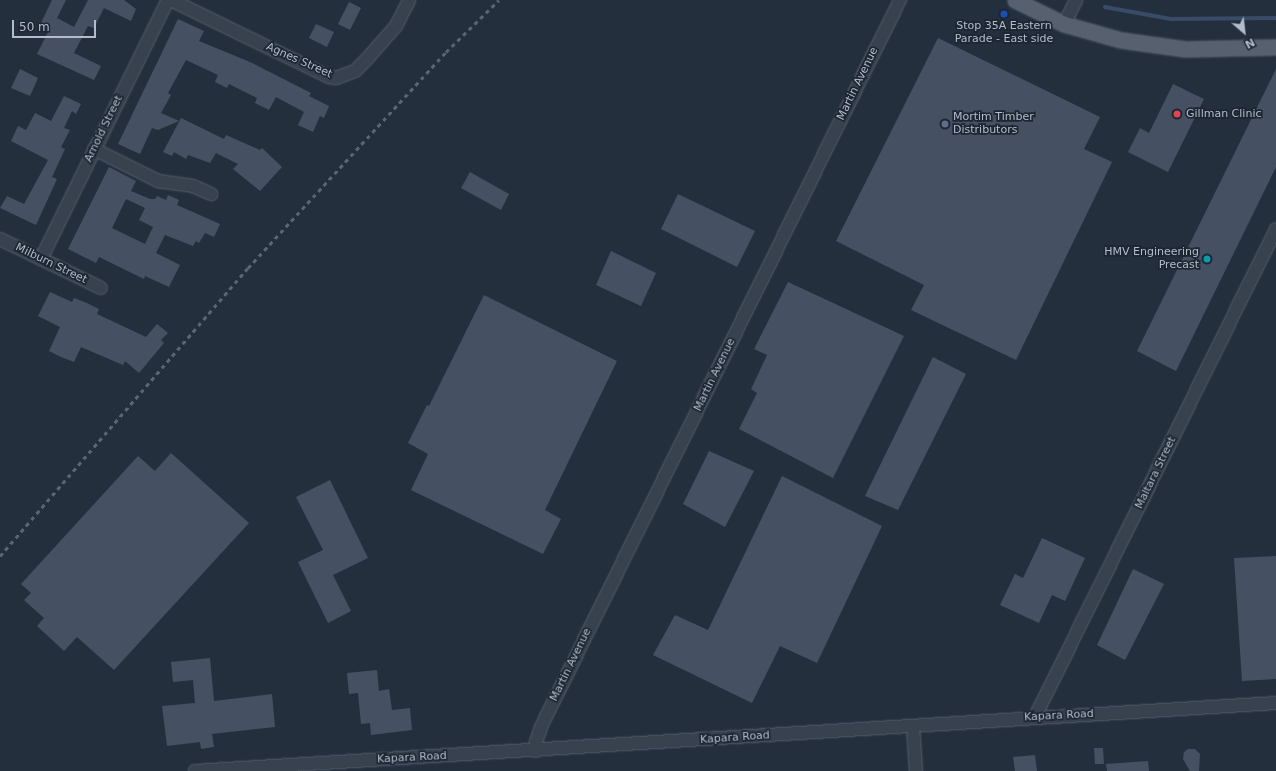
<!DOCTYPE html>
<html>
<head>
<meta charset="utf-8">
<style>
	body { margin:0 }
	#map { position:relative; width:1276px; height:771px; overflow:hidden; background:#242f3e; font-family:"DejaVu Sans",sans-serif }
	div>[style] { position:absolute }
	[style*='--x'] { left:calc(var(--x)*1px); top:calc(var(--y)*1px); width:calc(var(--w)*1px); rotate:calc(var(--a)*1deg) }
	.stream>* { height:3.5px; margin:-1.75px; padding:0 1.75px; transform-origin:1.75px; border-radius:1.75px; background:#394c67 }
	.building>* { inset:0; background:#455162 }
	.roads { filter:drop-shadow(0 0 1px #565f6c) drop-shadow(0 0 1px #565f6c) }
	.minor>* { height:12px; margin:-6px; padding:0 6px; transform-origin:6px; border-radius:6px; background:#38414e }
	.major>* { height:15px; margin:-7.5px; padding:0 7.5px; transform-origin:7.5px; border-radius:7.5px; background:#56606e }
	.rail>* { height:3px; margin-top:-1.5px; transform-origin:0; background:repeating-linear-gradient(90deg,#5a6575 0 4px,transparent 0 8px) }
	.dots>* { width:11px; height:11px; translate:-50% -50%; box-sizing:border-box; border:2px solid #1d2633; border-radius:50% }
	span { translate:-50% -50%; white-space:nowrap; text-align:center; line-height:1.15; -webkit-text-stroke:3.5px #1d2633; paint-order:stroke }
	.poi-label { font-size:11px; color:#b4bcc9 }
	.left { translate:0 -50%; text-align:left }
	.right { translate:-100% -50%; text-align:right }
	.street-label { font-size:11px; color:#b4bcc9 }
	.north { position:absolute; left:1224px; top:12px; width:40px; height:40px; -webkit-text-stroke:3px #1d2633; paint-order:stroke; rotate:152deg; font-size:11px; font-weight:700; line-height:16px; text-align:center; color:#b4bcc9 }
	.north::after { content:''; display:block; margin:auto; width:14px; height:18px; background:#b4bcc9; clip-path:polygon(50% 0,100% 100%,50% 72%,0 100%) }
	.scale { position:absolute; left:12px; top:20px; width:84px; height:18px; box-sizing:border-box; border:2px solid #b4bcc9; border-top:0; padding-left:5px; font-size:12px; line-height:14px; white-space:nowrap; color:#b4bcc9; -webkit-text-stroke:3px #1d2633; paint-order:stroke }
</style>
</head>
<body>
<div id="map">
	<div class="stream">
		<i style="--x:1105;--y:7;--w:67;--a:10.3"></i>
		<i style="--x:1171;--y:19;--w:105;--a:-0.5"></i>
	</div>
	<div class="building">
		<i style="clip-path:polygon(52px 0,66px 0,57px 18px,74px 27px,88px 0,124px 0,136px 9px,131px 21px,104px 8px,94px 28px,88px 26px,74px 53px,101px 66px,94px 80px,37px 54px,48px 32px,39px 27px)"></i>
		<i style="clip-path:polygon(349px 2px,361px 8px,350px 30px,338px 24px)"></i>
		<i style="clip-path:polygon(178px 19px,204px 31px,199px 41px,250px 62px,311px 93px,309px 96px,329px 106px,324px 118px,320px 116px,313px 132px,298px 125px,304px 112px,276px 97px,269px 110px,255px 103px,257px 98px,229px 84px,227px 88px,215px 82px,218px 75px,186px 60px,168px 93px,171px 95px,161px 113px,179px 121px,158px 130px,152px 128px,140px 154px,118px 144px)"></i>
		<i style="clip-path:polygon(316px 24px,334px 32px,327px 47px,309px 38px)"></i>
		<i style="clip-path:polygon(938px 38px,1100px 117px,1084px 149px,1112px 162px,1016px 360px,911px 310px,924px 285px,836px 241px)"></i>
		<i style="clip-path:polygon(20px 69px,38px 78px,30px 96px,11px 88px)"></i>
		<i style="clip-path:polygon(1276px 69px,1276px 167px,1176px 371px,1137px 351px)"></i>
		<i style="clip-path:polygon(1173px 84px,1204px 99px,1168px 172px,1128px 152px,1140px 128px,1149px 133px)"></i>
		<i style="clip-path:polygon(64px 96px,81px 104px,76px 114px,72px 111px,64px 128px,70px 130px,61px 147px,65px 149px,52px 177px,57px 179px,36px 225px,0 208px,7px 196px,24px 204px,48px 160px,11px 141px,18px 126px,26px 130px,35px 113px,51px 121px)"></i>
		<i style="clip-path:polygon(181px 118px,224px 139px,226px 135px,260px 150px,262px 148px,282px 167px,260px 191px,233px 169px,238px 164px,216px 153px,210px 163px,188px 155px,186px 159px,174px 152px,172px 156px,163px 152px)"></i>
		<i style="clip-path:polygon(evenodd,109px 167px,136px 181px,131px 191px,150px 199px,155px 199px,157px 196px,166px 200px,168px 195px,179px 200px,177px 205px,220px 224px,214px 237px,205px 233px,199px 243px,196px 241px,193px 246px,165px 235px,156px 253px,180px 265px,169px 287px,145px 276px,144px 279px,99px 257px,96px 263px,68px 249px,109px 167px,126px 199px,145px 208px,139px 220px,153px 227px,145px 244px,112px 228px,126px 199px)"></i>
		<i style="clip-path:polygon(470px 172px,509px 194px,501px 210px,461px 188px)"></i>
		<i style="clip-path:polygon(678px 194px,755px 231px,737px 267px,661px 229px)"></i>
		<i style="clip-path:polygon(611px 251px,656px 273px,641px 306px,596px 285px)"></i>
		<i style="clip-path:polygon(788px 282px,904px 336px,833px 478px,739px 429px,757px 393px,751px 389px,767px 355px,754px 349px)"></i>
		<i style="clip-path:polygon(50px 292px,72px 302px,74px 298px,87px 303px,99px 309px,97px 314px,146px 337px,157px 324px,168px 333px,161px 340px,164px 343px,139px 373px,125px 361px,123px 365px,81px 347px,74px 362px,61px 357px,49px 351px,60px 327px,38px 316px)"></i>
		<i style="clip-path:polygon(484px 295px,617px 361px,545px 510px,561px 519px,543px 554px,411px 490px,428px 454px,408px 443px,427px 405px,429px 406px)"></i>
		<i style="clip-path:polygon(933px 357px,966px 374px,898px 510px,865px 496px)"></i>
		<i style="clip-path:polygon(709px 451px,754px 471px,725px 527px,683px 504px)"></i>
		<i style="clip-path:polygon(171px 453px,249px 523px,114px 670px,77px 637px,64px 651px,37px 626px,44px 618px,24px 600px,31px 593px,21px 584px,138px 456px,155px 471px)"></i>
		<i style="clip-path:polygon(782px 476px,882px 526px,817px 663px,780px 646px,752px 703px,653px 655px,675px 615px,708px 630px)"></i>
		<i style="clip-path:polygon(330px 480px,368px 558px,333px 575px,351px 611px,328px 623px,298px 562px,323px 550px,296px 497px)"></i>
		<i style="clip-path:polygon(1042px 538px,1085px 558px,1065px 601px,1052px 595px,1039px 623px,1000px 605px,1015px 574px,1023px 578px)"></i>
		<i style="clip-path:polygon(1276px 556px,1276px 679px,1242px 681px,1234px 558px)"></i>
		<i style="clip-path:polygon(1133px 569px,1164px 584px,1125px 660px,1097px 645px)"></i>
		<i style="clip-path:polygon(210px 658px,214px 701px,272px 694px,275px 727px,212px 734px,214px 747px,201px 749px,200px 742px,167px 746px,162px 706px,195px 703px,193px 680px,173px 682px,171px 662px)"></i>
		<i style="clip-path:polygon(377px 670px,379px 691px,389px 689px,392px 710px,410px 708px,412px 730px,371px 735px,370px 723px,361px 724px,358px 693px,349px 694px,347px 673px)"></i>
		<i style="clip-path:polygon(1094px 748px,1103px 748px,1104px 764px,1095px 764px)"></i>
		<i style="clip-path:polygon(1188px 749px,1195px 749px,1200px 754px,1199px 771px,1190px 771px,1183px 759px,1184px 752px)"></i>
		<i style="clip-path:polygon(1035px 755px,1037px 771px,1015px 771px,1013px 757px)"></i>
		<i style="clip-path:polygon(1148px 761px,1149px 771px,1107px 771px,1106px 764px)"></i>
	</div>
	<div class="roads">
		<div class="minor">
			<i style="--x:171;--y:0;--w:176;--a:26"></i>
			<i style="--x:329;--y:77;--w:7;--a:8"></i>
			<i style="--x:336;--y:78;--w:20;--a:-20"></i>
			<i style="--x:355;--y:71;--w:16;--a:-45"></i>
			<i style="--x:366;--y:60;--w:45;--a:-48.6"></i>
			<i style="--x:396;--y:26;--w:29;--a:-63"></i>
			<i style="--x:1064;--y:24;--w:27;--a:-63"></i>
			<i style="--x:94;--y:149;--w:72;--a:26.6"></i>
			<i style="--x:158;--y:181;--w:35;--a:8"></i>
			<i style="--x:193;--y:186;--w:20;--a:24"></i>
			<i style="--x:0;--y:239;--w:112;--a:25.9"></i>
			<i style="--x:41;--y:259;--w:288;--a:-63.9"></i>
			<i style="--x:1035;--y:717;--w:544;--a:-63.72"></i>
			<i style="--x:913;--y:726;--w:45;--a:86.2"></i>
			<i style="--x:536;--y:751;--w:9;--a:-90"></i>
			<i style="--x:536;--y:742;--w:18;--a:-71"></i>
			<i style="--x:542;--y:725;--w:809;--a:-63.72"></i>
			<i style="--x:195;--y:771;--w:1083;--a:-3.6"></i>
		</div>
		<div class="major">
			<i style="--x:1015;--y:0;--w:55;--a:26.1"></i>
			<i style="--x:1064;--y:24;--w:59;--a:15.7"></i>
			<i style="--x:1121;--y:40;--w:65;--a:8"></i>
			<i style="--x:1185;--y:49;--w:91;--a:-1.3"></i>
		</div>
	</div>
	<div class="rail">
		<i style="--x:0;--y:556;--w:380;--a:-49.3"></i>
		<i style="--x:248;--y:268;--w:293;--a:-47.5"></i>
		<i style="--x:446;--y:52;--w:74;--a:-44.5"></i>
	</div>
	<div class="dots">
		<i style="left:1004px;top:14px;background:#1a4fb4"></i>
		<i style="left:1177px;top:114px;background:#e0444e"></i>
		<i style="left:945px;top:124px;background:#5c6f8a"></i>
		<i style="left:1207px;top:259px;background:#0f9aa8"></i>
	</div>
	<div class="poi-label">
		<span style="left:1004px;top:33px">Stop 35A Eastern<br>Parade - East side</span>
		<span class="left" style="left:1186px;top:114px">Gillman Clinic</span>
		<span class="left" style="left:953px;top:124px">Mortim Timber<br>Distributors</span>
		<span class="right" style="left:1199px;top:259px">HMV Engineering<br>Precast</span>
	</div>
	<div class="street-label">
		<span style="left:299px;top:61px;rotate:24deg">Agnes Street</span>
		<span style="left:858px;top:84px;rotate:-64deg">Martin Avenue</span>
		<span style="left:104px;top:129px;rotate:-64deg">Arnold Street</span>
		<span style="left:51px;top:264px;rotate:26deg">Milburn Street</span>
		<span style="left:715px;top:375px;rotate:-64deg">Martin Avenue</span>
		<span style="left:1156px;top:473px;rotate:-64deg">Maltara Street</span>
		<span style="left:571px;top:665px;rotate:-64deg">Martin Avenue</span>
		<span style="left:1059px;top:716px;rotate:-3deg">Kapara Road</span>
		<span style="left:735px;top:738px;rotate:-4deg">Kapara Road</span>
		<span style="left:412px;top:758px;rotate:-3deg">Kapara Road</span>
	</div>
	<div class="north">N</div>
	<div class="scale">50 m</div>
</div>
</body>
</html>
